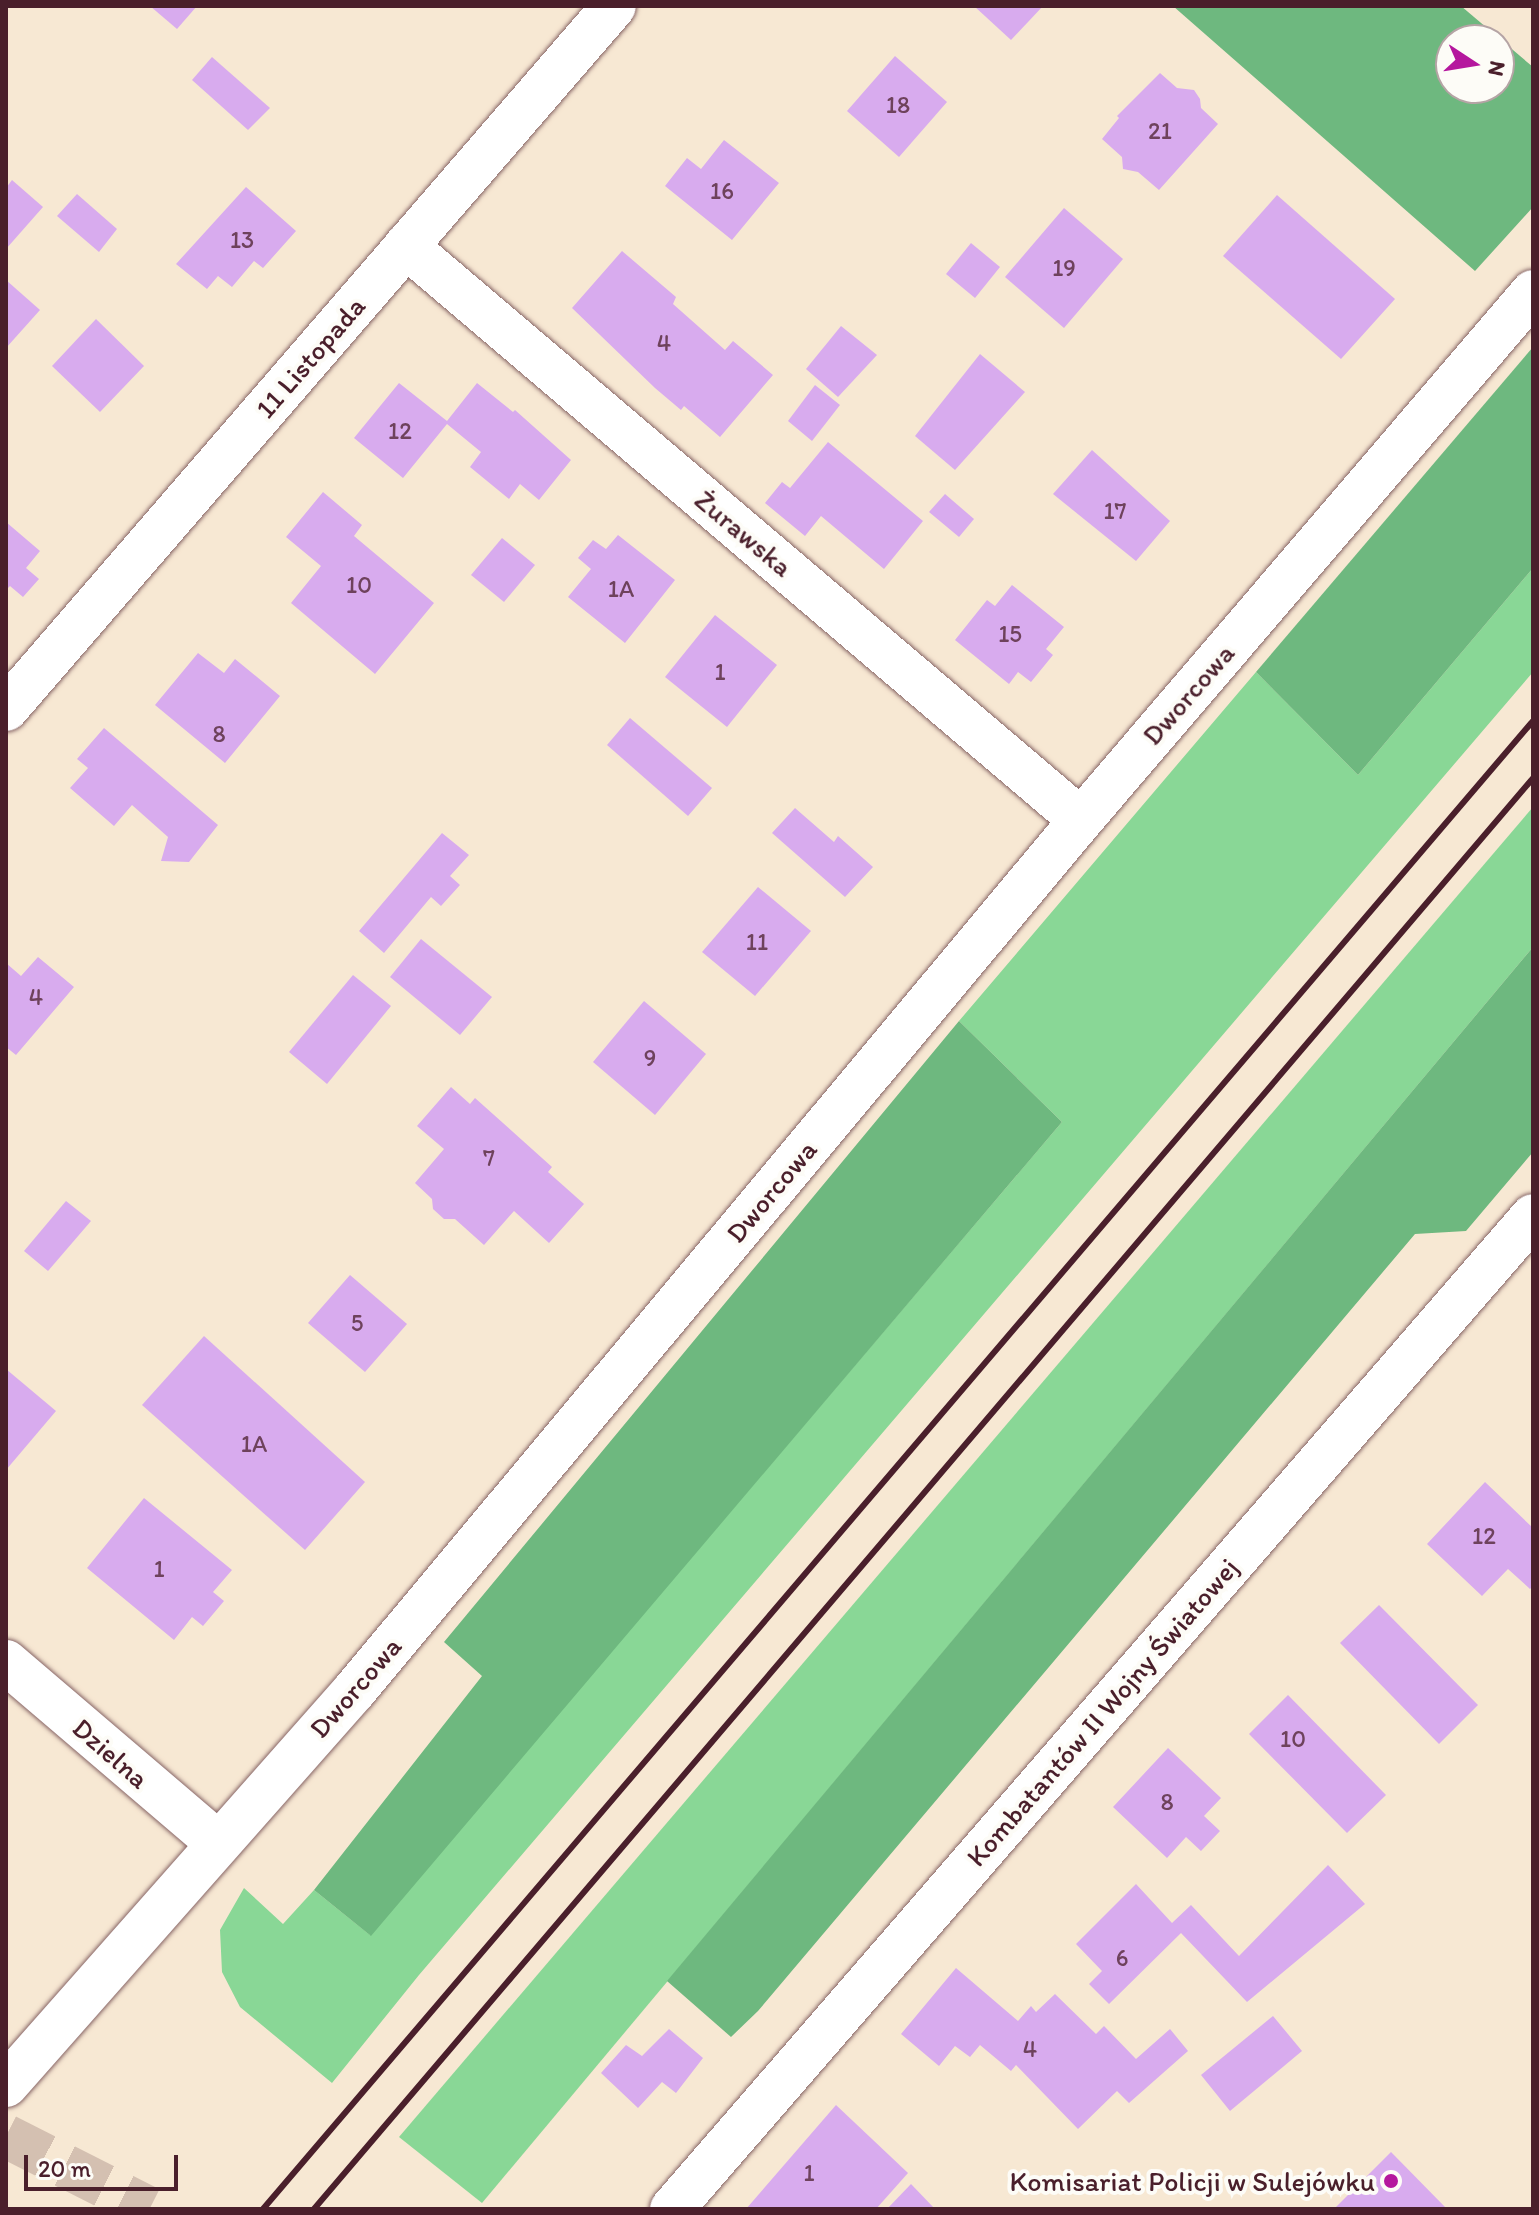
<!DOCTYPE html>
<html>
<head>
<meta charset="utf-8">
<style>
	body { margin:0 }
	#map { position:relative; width:1539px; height:2215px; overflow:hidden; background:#f7e8d3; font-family:Itim,sans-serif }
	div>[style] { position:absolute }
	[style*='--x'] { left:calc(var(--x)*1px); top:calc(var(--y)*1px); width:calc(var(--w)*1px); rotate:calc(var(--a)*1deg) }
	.green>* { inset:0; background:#89d796 }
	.forest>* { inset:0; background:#6eb87f }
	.building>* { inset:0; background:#d8abee }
	.tertiary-tunnel>* { height:44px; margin-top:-22px; transform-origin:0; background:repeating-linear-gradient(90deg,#d4c0b1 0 44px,transparent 0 66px) }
	.roads { filter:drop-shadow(0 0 2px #876566) drop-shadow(0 0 2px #876566) }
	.minor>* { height:44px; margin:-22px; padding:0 22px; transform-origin:22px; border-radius:22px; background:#fff }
	.rail>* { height:6px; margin:-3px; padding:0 3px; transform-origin:3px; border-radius:3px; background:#4a1f2b }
	.dots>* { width:22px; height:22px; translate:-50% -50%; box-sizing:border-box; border:4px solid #fdfcf7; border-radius:50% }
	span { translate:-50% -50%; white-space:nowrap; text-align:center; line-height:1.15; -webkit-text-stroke:8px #fdfcf7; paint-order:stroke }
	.number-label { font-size:24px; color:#6e425c }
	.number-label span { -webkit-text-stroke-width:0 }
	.street-label { font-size:28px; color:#4a1f2b }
	.poi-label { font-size:28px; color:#4a1f2b }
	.right { translate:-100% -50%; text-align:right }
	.frame { position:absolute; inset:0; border:8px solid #4a1f2b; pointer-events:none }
	.north { position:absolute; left:1435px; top:24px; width:80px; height:80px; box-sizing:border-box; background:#fdfcf7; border:2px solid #b5a4a5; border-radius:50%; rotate:102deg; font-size:22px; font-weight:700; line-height:32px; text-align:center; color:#4a1f2b }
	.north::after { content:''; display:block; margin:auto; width:28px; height:36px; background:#b5179e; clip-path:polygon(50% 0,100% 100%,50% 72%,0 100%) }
	.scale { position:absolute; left:24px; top:2155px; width:154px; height:36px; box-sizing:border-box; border:4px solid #4a1f2b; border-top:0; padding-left:10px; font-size:24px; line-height:28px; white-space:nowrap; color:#4a1f2b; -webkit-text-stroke:6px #fdfcf7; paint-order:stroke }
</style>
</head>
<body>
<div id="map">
	<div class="green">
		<i style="clip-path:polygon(1533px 568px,1533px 672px,419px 1975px,332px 2083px,240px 2007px,222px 1972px,220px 1930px,244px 1888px,283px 1924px,314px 1890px,370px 1935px,1062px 1122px,959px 1021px,1256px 672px,1358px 775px)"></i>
		<i style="clip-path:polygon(1533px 807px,1533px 947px,482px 2203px,399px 2137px)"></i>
	</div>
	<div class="forest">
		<i style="clip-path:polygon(evenodd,1173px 6px,1461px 6px,1533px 67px,1533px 207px,1475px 271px,1173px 6px,1451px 40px,1499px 40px,1499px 88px,1451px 88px,1451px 40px)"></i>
		<i style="clip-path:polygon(1533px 347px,1533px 568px,1358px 775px,1256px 672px)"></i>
		<i style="clip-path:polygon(1533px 947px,1533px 1152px,1466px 1231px,1415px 1234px,758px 2011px,731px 2037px,667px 1981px)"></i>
		<i style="clip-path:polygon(959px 1021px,1062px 1122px,371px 1936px,314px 1890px,482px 1676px,444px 1642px)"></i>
	</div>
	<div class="building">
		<i style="clip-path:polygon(150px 6px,197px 6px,177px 29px)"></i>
		<i style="clip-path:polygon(974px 6px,1043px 6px,1011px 40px)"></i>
		<i style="clip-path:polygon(895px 56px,947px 102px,899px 157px,847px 111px)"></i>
		<i style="clip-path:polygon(212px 57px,270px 108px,248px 130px,192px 80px)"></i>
		<i style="clip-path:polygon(1160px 73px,1177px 88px,1194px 90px,1200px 99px,1201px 108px,1218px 124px,1159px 190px,1138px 172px,1123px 169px,1122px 157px,1102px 139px,1119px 118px,1117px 116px)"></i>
		<i style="clip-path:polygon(724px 140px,779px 183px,732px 240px,665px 186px,687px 158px,701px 169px)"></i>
		<i style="clip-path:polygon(12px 180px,43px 207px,6px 249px,6px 188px)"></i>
		<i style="clip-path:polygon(246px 187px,296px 231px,263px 268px,254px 261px,232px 287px,218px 276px,207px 289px,176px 264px)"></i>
		<i style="clip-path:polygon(77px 194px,117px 229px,99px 252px,57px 216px)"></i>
		<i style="clip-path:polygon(1277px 195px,1395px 299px,1341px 359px,1223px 256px)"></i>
		<i style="clip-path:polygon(1064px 208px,1123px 259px,1064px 328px,1005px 277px)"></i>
		<i style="clip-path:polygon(971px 243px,1000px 267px,975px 298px,946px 274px)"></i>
		<i style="clip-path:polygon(622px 251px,676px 297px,673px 304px,725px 350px,733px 341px,773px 375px,720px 437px,684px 406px,681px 410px,655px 388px,572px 308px)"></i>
		<i style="clip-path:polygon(6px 280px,40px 310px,6px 348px)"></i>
		<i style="clip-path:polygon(96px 319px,144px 366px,100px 412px,52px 366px)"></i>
		<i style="clip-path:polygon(841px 326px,877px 355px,838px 397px,806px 369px)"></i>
		<i style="clip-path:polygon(980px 354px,1025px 392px,955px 470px,915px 436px)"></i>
		<i style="clip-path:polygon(399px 383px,447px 421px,477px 383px,513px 412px,515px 410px,571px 460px,539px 500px,520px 484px,509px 499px,470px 467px,481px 452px,447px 424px,403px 478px,354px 438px)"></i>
		<i style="clip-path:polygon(815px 385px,840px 405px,812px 441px,788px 421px)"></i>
		<i style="clip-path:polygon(828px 442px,923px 521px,884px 569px,821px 516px,805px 536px,765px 503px,782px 482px,790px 488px)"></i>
		<i style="clip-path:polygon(1092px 450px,1170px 521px,1136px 561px,1053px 494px)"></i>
		<i style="clip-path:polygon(323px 492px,362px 525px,354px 536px,434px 603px,375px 674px,291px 603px,321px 566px,286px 537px)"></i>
		<i style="clip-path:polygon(945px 494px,974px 519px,959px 537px,929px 512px)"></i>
		<i style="clip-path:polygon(6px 522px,40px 551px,26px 568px,39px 579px,23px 597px,10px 586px,6px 590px)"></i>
		<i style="clip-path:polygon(618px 535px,675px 580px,625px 643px,568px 597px,591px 569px,578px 558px,593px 540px,606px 549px)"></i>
		<i style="clip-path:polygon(502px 538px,535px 565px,504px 602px,471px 575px)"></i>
		<i style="clip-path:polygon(1012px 585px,1064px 627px,1046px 649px,1053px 655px,1031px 682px,1018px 672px,1009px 684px,955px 640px,987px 600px,995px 606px)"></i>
		<i style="clip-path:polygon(715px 615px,777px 665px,727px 727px,665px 677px)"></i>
		<i style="clip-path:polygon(198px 653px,224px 673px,235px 659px,280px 696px,225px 763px,155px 705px)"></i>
		<i style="clip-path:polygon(630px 718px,712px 788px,688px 816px,607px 745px)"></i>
		<i style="clip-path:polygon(104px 728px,218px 825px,189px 862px,161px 861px,168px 837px,132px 805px,114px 826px,70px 788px,88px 768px,77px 759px)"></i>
		<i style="clip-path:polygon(795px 808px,834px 842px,838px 836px,873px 867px,845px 897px,772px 833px)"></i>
		<i style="clip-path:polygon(442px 833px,469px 855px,450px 876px,460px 885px,441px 906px,431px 897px,384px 953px,359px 931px)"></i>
		<i style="clip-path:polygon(758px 887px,811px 931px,755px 996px,702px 952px)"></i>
		<i style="clip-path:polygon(421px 939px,492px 997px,460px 1035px,390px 977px)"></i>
		<i style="clip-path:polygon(38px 957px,74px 987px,16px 1055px,6px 1047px,6px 963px,21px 976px)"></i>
		<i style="clip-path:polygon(353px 975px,391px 1006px,327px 1084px,289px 1052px)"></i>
		<i style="clip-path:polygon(644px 1001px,706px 1054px,655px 1115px,593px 1062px)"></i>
		<i style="clip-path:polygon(451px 1087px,470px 1104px,475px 1098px,552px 1167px,548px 1172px,584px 1204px,549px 1243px,514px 1211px,484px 1245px,455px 1219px,444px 1219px,433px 1209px,432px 1199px,415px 1183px,444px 1149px,417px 1126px)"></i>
		<i style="clip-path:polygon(66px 1201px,91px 1221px,48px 1271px,24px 1251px)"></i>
		<i style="clip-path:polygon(350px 1275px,407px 1324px,365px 1372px,308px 1323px)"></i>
		<i style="clip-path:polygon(204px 1336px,365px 1482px,305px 1550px,142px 1405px)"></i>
		<i style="clip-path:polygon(6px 1369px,56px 1411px,6px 1470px)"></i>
		<i style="clip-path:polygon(1485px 1482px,1533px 1528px,1533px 1586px,1530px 1589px,1508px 1569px,1482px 1596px,1427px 1544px)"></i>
		<i style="clip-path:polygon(144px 1498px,232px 1570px,213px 1592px,224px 1601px,203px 1626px,192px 1617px,174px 1640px,87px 1568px)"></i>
		<i style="clip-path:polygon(1379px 1605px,1478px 1705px,1439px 1744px,1340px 1643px)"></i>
		<i style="clip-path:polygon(1288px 1695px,1386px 1795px,1347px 1833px,1249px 1734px)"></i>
		<i style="clip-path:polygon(1168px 1748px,1221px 1798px,1204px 1816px,1220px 1831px,1201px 1851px,1186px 1837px,1167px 1858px,1113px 1807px)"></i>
		<i style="clip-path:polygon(1328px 1865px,1365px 1904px,1247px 2002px,1181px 1933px,1109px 2004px,1089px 1984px,1102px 1971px,1076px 1944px,1136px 1884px,1172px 1923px,1191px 1905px,1239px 1956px)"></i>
		<i style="clip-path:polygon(956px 1968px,1018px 2021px,1031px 2006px,1036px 2012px,1055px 1994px,1096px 2034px,1104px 2026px,1136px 2059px,1170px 2029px,1188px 2051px,1129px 2103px,1117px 2091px,1078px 2129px,1016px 2065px,1011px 2071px,980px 2045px,970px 2057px,955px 2046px,939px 2066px,901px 2034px)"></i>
		<i style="clip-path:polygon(1273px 2016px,1302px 2051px,1230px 2111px,1201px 2075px)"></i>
		<i style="clip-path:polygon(669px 2029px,703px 2058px,676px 2093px,662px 2082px,638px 2108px,601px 2073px,626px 2045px,642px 2056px)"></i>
		<i style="clip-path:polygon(836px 2105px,908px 2173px,876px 2209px,746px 2209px)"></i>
		<i style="clip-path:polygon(1391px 2152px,1447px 2209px,1334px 2209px)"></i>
		<i style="clip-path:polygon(911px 2184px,935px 2209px,887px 2209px)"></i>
	</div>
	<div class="tertiary-tunnel">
		<i style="--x:6;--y:2136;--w:161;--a:26.9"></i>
	</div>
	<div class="roads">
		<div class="minor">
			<i style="--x:406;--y:246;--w:886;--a:40.38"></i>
			<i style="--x:6;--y:709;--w:929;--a:-49.14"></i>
			<i style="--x:6;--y:1662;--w:279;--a:40.5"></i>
			<i style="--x:6;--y:2085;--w:526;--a:-48.55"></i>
			<i style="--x:354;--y:1691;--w:1135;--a:-50.15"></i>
			<i style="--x:1081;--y:820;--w:695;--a:-49.43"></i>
			<i style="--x:672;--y:2209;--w:1314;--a:-49.07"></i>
		</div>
	</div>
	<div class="rail">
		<i style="--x:263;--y:2209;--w:1956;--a:-49.52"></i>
		<i style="--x:314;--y:2209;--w:1880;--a:-49.57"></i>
	</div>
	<div class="dots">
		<i style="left:1391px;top:2181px;background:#b5179e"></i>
	</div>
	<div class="number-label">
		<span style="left:898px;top:105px">18</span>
		<span style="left:1160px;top:131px">21</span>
		<span style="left:722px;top:191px">16</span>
		<span style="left:242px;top:240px">13</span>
		<span style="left:1064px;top:268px">19</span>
		<span style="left:664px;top:343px">4</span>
		<span style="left:400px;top:431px">12</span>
		<span style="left:1115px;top:511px">17</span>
		<span style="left:359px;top:585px">10</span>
		<span style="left:621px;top:589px">1A</span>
		<span style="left:1010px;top:634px">15</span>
		<span style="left:720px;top:672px">1</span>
		<span style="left:219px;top:734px">8</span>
		<span style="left:757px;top:942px">11</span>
		<span style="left:36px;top:997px">4</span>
		<span style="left:650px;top:1058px">9</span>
		<span style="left:489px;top:1158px">7</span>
		<span style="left:357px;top:1323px">5</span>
		<span style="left:254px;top:1444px">1A</span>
		<span style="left:1484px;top:1536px">12</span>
		<span style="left:159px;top:1569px">1</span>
		<span style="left:1293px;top:1739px">10</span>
		<span style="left:1167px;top:1802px">8</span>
		<span style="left:1122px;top:1958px">6</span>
		<span style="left:1030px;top:2049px">4</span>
		<span style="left:809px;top:2173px">1</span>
	</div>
	<div class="street-label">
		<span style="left:310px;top:357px;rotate:-49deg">11 Listopada</span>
		<span style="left:744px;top:533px;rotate:40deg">Żurawska</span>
		<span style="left:1188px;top:694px;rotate:-49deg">Dworcowa</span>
		<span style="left:771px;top:1191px;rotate:-50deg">Dworcowa</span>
		<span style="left:355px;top:1687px;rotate:-49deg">Dworcowa</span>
		<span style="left:1102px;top:1712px;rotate:-49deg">Kombatantów II Wojny Światowej</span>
		<span style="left:111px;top:1753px;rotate:41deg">Dzielna</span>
	</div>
	<div class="poi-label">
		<span class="right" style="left:1375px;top:2181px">Komisariat Policji w Sulejówku</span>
	</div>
	<div class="frame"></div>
	<div class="north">N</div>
	<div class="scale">20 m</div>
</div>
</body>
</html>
